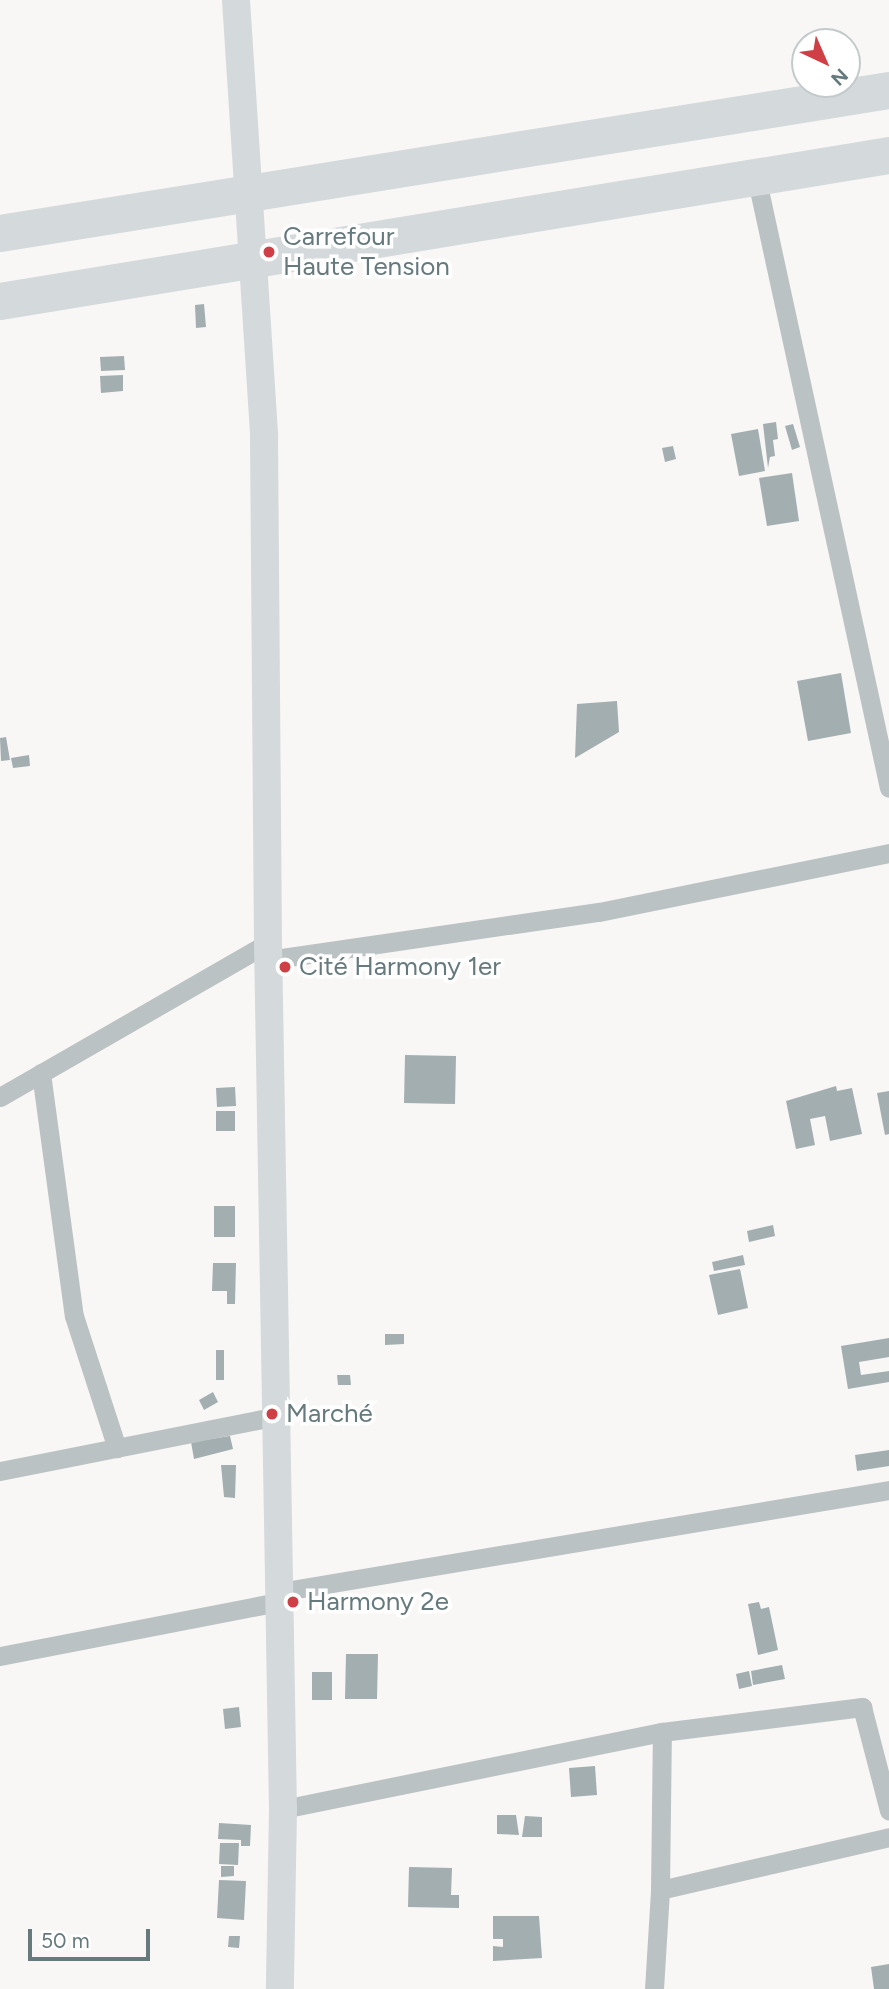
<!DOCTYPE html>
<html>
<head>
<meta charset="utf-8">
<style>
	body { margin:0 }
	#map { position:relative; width:889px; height:1989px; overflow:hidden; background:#f8f7f6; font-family:Figtree,sans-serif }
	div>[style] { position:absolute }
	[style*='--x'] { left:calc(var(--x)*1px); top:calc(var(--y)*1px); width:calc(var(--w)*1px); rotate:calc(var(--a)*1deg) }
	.building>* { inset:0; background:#a2aeb0 }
	.street>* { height:19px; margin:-9.5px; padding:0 9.5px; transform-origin:9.5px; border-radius:9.5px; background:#bbc2c3 }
	.secondary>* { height:28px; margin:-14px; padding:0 14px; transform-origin:14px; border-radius:14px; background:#d4d9db }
	.highway>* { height:37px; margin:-18.5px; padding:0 18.5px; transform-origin:18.5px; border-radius:18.5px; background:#d4d9db }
	.dots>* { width:19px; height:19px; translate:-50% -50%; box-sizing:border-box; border:4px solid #fff; border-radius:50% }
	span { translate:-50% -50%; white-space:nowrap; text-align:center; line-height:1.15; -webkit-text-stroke:7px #fff; paint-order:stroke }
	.poi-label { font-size:26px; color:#667a7d }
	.left { translate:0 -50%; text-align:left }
	.north { position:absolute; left:791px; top:28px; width:70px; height:70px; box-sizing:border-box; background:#fff; border:2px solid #c2cacb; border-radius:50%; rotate:136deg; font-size:19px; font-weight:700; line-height:28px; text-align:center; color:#667a7d }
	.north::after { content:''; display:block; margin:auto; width:24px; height:32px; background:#ce3f46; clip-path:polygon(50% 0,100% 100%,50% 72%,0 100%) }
	.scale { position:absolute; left:28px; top:1929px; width:122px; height:32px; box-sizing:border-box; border:4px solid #667a7d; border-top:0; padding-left:9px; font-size:21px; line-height:24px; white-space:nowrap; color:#667a7d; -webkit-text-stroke:5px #fff; paint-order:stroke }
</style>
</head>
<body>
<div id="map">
	<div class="building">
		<i style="clip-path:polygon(204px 304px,206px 327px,196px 328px,195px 305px)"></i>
		<i style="clip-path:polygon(124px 356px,125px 370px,101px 371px,100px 357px)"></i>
		<i style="clip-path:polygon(123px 375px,123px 391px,101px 393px,100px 376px)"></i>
		<i style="clip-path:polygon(776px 422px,778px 439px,773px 440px,775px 456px,770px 457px,768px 468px,763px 424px)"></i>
		<i style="clip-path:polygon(793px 424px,800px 447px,792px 450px,785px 426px)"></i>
		<i style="clip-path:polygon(758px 429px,765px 471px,739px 476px,731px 434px)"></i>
		<i style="clip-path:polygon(673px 446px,676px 459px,665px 462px,662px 448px)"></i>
		<i style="clip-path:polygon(792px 473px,799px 521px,767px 526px,759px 478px)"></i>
		<i style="clip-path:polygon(841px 673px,851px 733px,808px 741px,797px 681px)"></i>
		<i style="clip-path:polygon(617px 701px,619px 732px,575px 758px,577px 704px)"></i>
		<i style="clip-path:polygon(6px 737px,10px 760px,1px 761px,0 738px)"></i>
		<i style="clip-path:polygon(29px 755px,30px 766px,13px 768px,11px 758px)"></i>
		<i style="clip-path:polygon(405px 1055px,456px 1056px,455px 1104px,404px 1103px)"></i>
		<i style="clip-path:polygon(836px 1086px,837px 1091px,852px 1088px,862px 1134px,830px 1141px,825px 1116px,810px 1119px,815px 1145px,796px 1149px,786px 1101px)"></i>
		<i style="clip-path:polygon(235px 1087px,236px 1106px,217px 1107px,216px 1088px)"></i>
		<i style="clip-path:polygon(889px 1091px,889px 1134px,885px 1135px,877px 1093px)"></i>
		<i style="clip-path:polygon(216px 1111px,235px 1111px,235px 1131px,216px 1131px)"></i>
		<i style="clip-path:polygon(214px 1206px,235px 1206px,235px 1237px,214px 1237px)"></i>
		<i style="clip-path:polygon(773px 1225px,775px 1236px,749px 1242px,747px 1231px)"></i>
		<i style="clip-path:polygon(743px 1255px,745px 1265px,714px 1271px,712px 1262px)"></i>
		<i style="clip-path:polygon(213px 1263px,236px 1263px,235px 1304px,227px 1304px,227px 1291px,212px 1291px)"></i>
		<i style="clip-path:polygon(740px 1269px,748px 1308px,718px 1315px,709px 1275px)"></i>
		<i style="clip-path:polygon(385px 1334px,404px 1334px,404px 1344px,385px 1345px)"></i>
		<i style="clip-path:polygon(889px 1338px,889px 1357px,859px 1362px,861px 1375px,889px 1371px,889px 1382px,848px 1389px,841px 1346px)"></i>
		<i style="clip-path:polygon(216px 1350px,224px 1350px,224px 1380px,216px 1380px)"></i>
		<i style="clip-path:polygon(337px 1375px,350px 1375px,351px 1385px,338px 1385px)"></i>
		<i style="clip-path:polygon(213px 1392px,218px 1402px,204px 1410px,199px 1400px)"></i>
		<i style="clip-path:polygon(230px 1436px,233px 1449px,194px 1459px,191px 1442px)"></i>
		<i style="clip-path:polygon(889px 1450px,889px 1466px,857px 1471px,855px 1455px)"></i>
		<i style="clip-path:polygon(221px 1465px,236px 1465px,235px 1498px,224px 1497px)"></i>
		<i style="clip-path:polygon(759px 1602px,761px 1609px,769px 1607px,778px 1650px,758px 1655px,748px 1604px)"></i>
		<i style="clip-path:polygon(346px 1654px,378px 1654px,377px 1699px,345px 1699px)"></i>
		<i style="clip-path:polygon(782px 1665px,785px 1679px,753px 1685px,751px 1671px)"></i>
		<i style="clip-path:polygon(749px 1671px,752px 1686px,739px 1689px,736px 1674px)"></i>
		<i style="clip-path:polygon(312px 1672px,332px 1672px,332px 1700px,312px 1700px)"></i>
		<i style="clip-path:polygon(239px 1707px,241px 1727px,225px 1729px,223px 1709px)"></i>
		<i style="clip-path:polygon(595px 1766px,597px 1795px,571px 1797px,569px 1768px)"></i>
		<i style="clip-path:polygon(497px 1815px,516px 1815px,519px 1835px,497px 1834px)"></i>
		<i style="clip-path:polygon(525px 1816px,542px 1817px,542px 1837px,522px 1837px)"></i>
		<i style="clip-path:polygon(219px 1823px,251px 1825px,250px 1846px,241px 1846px,241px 1840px,218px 1839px)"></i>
		<i style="clip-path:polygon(220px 1843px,239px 1843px,238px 1865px,219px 1864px)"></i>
		<i style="clip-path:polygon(221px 1866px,234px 1866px,234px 1876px,221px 1877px)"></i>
		<i style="clip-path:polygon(409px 1867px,452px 1868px,451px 1895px,459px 1895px,459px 1908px,408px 1907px)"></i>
		<i style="clip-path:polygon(219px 1880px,246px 1881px,244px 1920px,217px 1918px)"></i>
		<i style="clip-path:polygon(493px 1916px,539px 1916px,542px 1958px,493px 1961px,493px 1946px,503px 1947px,503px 1939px,493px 1939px)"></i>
		<i style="clip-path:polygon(229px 1936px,240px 1936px,239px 1948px,228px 1947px)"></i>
		<i style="clip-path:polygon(889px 1964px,889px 1989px,874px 1989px,871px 1967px)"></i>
	</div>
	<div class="street">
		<i style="--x:756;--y:176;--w:626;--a:77.74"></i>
		<i style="--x:268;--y:960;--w:334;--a:-8.3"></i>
		<i style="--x:599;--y:912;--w:296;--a:-11.5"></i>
		<i style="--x:41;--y:1073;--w:245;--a:82.3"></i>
		<i style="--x:74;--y:1316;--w:139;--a:72"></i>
		<i style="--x:0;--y:1097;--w:309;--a:-29.9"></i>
		<i style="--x:0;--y:1471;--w:282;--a:-11.2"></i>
		<i style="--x:279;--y:1592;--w:618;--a:-9.49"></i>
		<i style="--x:0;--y:1656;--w:284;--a:-11"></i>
		<i style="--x:283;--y:1809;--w:387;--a:-11.5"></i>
		<i style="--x:660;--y:1890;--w:235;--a:-13"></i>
		<i style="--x:654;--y:1989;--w:99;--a:-86.5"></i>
		<i style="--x:660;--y:1890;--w:158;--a:-89.3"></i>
		<i style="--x:662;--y:1732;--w:202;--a:-7.1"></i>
		<i style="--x:862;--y:1707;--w:107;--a:75.4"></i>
	</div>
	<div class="secondary">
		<i style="--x:236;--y:0;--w:437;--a:86.3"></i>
		<i style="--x:264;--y:436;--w:507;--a:89.55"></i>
		<i style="--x:268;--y:943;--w:866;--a:89.01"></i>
		<i style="--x:283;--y:1809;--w:180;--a:91"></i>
	</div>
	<div class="highway">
		<i style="--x:0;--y:233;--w:900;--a:-9.14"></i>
		<i style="--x:0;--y:301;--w:901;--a:-9.33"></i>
	</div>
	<div class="dots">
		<i style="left:269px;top:252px;background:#ce3f46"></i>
		<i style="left:285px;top:967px;background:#ce3f46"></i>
		<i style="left:272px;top:1414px;background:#ce3f46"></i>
		<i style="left:293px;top:1602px;background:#ce3f46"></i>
	</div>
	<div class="poi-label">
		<span class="left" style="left:283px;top:252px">Carrefour<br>Haute Tension</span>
		<span class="left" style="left:299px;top:967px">Cité Harmony 1er</span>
		<span class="left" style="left:286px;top:1414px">Marché</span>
		<span class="left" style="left:307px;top:1602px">Harmony 2e</span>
	</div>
	<div class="north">N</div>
	<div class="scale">50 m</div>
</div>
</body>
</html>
